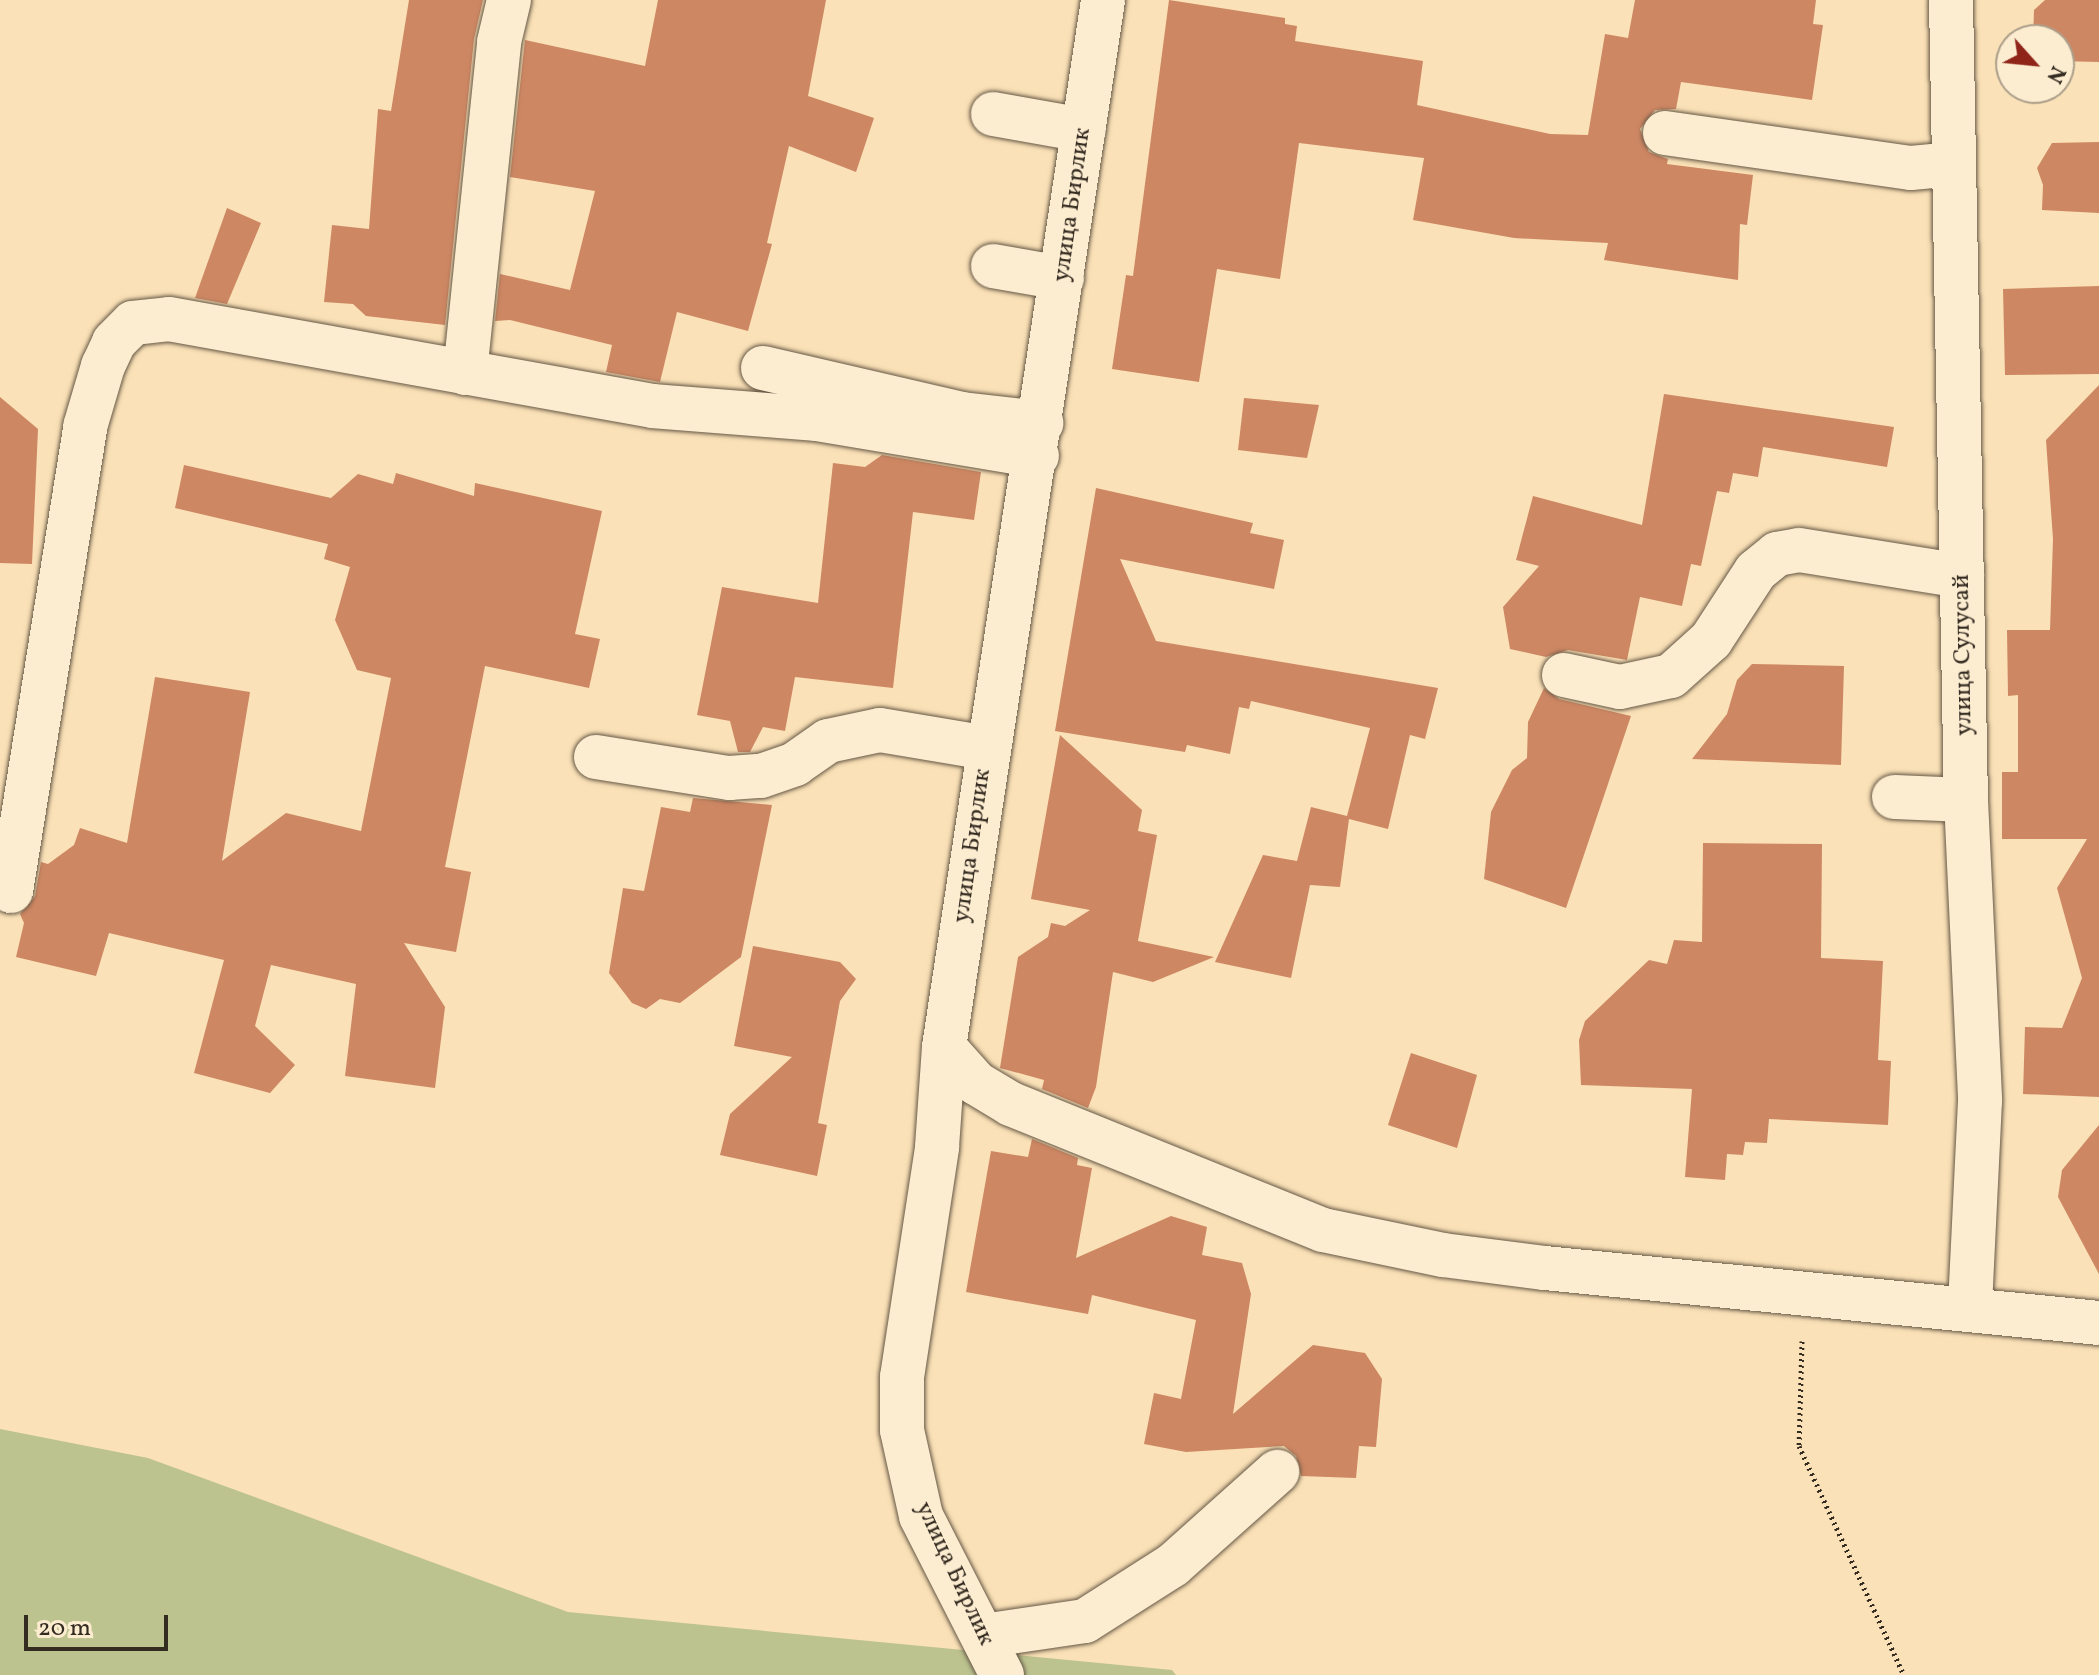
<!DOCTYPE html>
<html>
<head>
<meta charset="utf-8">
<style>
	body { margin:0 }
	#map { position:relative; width:2099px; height:1675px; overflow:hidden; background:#fae1b7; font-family:Vollkorn,serif }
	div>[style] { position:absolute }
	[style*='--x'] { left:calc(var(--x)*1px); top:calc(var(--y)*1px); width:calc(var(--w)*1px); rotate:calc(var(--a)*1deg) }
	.green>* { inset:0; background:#bcc38f }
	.building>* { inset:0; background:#ce8763 }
	.path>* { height:5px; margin-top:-2.5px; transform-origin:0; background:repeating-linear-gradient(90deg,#342b21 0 2px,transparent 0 6px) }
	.roads { filter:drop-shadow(0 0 2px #665846) drop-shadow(0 0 2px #665846) }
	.minor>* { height:44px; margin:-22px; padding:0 22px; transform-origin:22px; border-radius:22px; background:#fcecd0 }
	span { translate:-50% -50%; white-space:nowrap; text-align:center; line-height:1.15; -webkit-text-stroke:7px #fcecd0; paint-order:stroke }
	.street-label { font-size:24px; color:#342b21 }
	.north { position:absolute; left:1995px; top:24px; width:80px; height:80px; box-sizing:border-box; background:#fcecd0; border:2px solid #ac9f8a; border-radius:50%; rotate:117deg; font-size:22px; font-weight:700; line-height:32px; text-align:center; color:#342b21 }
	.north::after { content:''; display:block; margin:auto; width:28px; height:36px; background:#8f2418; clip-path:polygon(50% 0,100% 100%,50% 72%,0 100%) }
	.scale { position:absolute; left:24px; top:1615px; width:144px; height:36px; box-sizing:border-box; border:4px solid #342b21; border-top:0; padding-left:10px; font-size:24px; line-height:28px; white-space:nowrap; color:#342b21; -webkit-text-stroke:6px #fcecd0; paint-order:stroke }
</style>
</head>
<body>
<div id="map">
	<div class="green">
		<i style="clip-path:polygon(0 1429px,148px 1458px,568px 1612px,1172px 1670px,1176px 1675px,0 1675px)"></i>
	</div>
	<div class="building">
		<i style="clip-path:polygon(409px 0,483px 0,474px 39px,445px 325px,366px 316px,353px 304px,324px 302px,332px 225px,369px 229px,378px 109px,391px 111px)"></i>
		<i style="clip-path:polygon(658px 0,826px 0,808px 96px,874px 118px,856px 172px,789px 146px,767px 243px,772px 244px,748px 331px,677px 312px,660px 382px,606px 372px,612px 345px,510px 320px,495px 321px,500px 274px,570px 290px,595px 191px,510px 177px,525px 40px,645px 66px)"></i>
		<i style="clip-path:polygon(1169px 0,1285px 18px,1285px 24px,1297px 26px,1295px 41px,1423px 61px,1417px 105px,1550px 134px,1588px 135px,1605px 34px,1628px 38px,1635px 0,1816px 0,1813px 24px,1823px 25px,1812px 100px,1681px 82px,1676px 109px,1655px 110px,1640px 129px,1649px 152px,1668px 159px,1667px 164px,1753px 175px,1747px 225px,1740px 224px,1738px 280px,1604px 260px,1608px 243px,1514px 238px,1413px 220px,1424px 158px,1299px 143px,1280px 279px,1217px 269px,1199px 382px,1112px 369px,1126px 275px,1133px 276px)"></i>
		<i style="clip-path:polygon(2045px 0,2099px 0,2099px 62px,2059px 61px,2059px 40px,2033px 40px,2034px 10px)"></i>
		<i style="clip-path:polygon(2099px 142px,2099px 213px,2042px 210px,2043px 185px,2037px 168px,2052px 143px)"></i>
		<i style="clip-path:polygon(227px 208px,261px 223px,227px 304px,195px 298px)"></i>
		<i style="clip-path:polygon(2099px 286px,2099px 374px,2005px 375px,2003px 289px)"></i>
		<i style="clip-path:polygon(2099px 385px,2099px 1097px,2023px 1094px,2025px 1027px,2062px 1028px,2082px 978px,2057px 888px,2087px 839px,2002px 839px,2002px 772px,2018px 772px,2018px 695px,2008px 696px,2007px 630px,2050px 630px,2053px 539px,2046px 440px)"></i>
		<i style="clip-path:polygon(1664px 394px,1894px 427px,1887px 467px,1763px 447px,1758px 477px,1733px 473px,1729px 493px,1717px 491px,1701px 566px,1691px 564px,1682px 606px,1640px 597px,1627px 660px,1568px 650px,1546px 657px,1510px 649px,1503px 607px,1539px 566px,1516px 560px,1533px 496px,1642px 525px)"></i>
		<i style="clip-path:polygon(0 397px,38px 429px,32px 564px,0 563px)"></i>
		<i style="clip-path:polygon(1244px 398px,1319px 405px,1307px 458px,1238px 450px)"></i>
		<i style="clip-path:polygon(882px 455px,981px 472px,974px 520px,913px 512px,893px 688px,795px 677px,785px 731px,763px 727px,750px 752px,738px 752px,730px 721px,697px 715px,722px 587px,818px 603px,833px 463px,865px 467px)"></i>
		<i style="clip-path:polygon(184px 465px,331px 498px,358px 474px,393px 484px,396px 473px,474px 496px,475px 483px,602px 511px,575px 634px,600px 639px,589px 688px,485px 666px,445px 867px,471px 872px,456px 952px,404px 943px,445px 1007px,435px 1088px,345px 1076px,356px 984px,271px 965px,255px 1026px,295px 1065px,270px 1093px,194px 1073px,224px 960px,109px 933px,96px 976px,16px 957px,24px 923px,20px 914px,35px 896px,41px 862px,48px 864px,74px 845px,80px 828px,127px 843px,155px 677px,250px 692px,222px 861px,286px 813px,361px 831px,391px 678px,357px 670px,335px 620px,350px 567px,324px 559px,328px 544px,175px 508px)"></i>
		<i style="clip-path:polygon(1096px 488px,1253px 523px,1250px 533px,1284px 540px,1274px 589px,1120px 559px,1156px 641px,1438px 688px,1425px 739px,1410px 735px,1388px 829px,1349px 819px,1340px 887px,1310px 885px,1291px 978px,1215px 962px,1263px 855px,1297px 861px,1311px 807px,1347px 816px,1370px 728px,1251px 701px,1249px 709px,1239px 707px,1230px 754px,1187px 745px,1185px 752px,1055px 731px)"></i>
		<i style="clip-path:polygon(1752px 664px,1844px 666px,1841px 765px,1692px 759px,1727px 714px,1737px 680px)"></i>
		<i style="clip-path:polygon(1544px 688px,1559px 699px,1631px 716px,1566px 908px,1484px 879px,1491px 812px,1512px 770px,1527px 758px,1528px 722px)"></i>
		<i style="clip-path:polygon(1060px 735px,1142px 810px,1138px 831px,1157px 835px,1138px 941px,1214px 957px,1153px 982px,1113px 972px,1096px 1087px,1088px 1108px,1042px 1089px,1044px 1080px,1000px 1068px,1018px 957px,1048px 937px,1051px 923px,1065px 926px,1090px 910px,1031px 899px)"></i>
		<i style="clip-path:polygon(693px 798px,772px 805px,741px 957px,680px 1003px,660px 999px,646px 1009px,632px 1003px,609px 973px,623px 888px,644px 891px,661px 807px,690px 812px)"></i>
		<i style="clip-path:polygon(1703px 843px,1822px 844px,1821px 958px,1883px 961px,1878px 1060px,1891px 1061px,1888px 1125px,1769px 1119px,1767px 1143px,1745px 1142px,1743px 1155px,1727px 1154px,1725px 1180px,1685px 1177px,1692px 1089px,1581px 1085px,1579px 1040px,1585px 1021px,1649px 960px,1667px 964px,1674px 940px,1702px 942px)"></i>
		<i style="clip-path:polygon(753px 946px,840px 962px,856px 979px,840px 1001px,818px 1123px,827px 1125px,817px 1176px,720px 1155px,730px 1114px,792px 1057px,734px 1046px)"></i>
		<i style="clip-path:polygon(1411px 1053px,1477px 1075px,1457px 1148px,1388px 1125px)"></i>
		<i style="clip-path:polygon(2099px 1125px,2099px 1274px,2058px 1197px,2062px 1170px)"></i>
		<i style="clip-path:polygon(1032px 1139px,1078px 1158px,1077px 1165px,1092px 1168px,1076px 1258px,1171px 1216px,1207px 1227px,1202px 1255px,1242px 1263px,1251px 1294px,1233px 1414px,1313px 1345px,1365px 1353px,1382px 1379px,1376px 1447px,1359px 1446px,1356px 1478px,1301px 1476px,1296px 1456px,1284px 1446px,1186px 1452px,1144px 1444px,1154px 1393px,1181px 1399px,1196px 1320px,1092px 1295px,1088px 1314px,966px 1292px,991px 1151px,1028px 1157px)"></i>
	</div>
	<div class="path">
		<i style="--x:1802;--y:1341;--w:105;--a:91.6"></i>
		<i style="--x:1799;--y:1446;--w:252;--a:65.4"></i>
	</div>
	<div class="roads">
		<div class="minor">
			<i style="--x:1951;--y:0;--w:800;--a:88.93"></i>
			<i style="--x:1966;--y:800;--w:301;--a:87.3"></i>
			<i style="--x:1980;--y:1101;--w:208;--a:92.8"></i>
			<i style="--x:993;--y:114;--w:92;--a:10"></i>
			<i style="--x:1665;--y:133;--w:248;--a:8.1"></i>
			<i style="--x:1911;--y:168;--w:43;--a:-5.3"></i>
			<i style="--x:993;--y:266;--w:70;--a:9.9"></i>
			<i style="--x:763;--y:368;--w:204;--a:13"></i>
			<i style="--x:962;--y:414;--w:80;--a:6.5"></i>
			<i style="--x:465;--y:373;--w:333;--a:-84.1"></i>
			<i style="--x:499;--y:42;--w:43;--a:-76.6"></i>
			<i style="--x:1564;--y:675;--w:57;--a:12.1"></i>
			<i style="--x:1620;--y:687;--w:52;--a:-12.2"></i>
			<i style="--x:1671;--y:676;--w:54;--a:-42"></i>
			<i style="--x:1711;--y:640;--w:82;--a:-56.9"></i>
			<i style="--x:1756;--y:571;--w:27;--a:-39"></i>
			<i style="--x:1777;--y:554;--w:22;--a:-10"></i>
			<i style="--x:1799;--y:550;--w:165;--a:9.1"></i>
			<i style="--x:596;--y:757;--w:135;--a:9"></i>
			<i style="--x:729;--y:778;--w:32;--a:-4"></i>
			<i style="--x:761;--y:776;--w:36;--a:-19"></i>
			<i style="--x:795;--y:764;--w:40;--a:-34.9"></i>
			<i style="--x:828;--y:741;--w:53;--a:-11.9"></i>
			<i style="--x:880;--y:730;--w:109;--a:9.5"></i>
			<i style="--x:1894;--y:797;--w:72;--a:2.4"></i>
			<i style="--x:11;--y:891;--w:470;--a:-80.9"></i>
			<i style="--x:85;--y:427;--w:64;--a:-73.6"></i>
			<i style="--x:103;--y:366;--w:26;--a:-65"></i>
			<i style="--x:114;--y:342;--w:27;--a:-45"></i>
			<i style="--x:133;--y:323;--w:36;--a:-6"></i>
			<i style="--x:169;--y:319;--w:491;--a:10.2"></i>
			<i style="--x:652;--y:406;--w:166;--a:4.5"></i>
			<i style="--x:817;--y:419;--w:223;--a:9.5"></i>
			<i style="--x:944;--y:1047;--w:48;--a:48.4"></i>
			<i style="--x:976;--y:1083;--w:41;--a:31"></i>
			<i style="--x:1011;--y:1104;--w:336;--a:22"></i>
			<i style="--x:1323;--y:1230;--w:123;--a:11.8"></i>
			<i style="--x:1443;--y:1255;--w:103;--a:7.3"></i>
			<i style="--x:1545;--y:1268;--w:557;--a:5.67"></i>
			<i style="--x:983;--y:1636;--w:103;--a:-8.4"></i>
			<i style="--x:1085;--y:1621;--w:104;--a:-32.5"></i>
			<i style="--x:1173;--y:1565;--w:140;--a:-41.8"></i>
			<i style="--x:1002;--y:1675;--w:178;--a:-117"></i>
			<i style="--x:921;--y:1516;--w:88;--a:-102.5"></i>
			<i style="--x:902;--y:1430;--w:53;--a:-90"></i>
			<i style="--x:902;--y:1377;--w:233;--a:-81.3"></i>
			<i style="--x:937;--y:1147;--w:100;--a:-86"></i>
			<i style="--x:944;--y:1047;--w:1059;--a:-81.36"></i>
		</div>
	</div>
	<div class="street-label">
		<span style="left:1073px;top:205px;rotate:-82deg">улица Бирлик</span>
		<span style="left:1964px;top:655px;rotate:-91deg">улица Сулусай</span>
		<span style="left:973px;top:846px;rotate:-82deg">улица Бирлик</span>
		<span style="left:954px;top:1574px;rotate:65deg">улица Бирлик</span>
	</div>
	<div class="north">N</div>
	<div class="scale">20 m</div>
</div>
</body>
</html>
